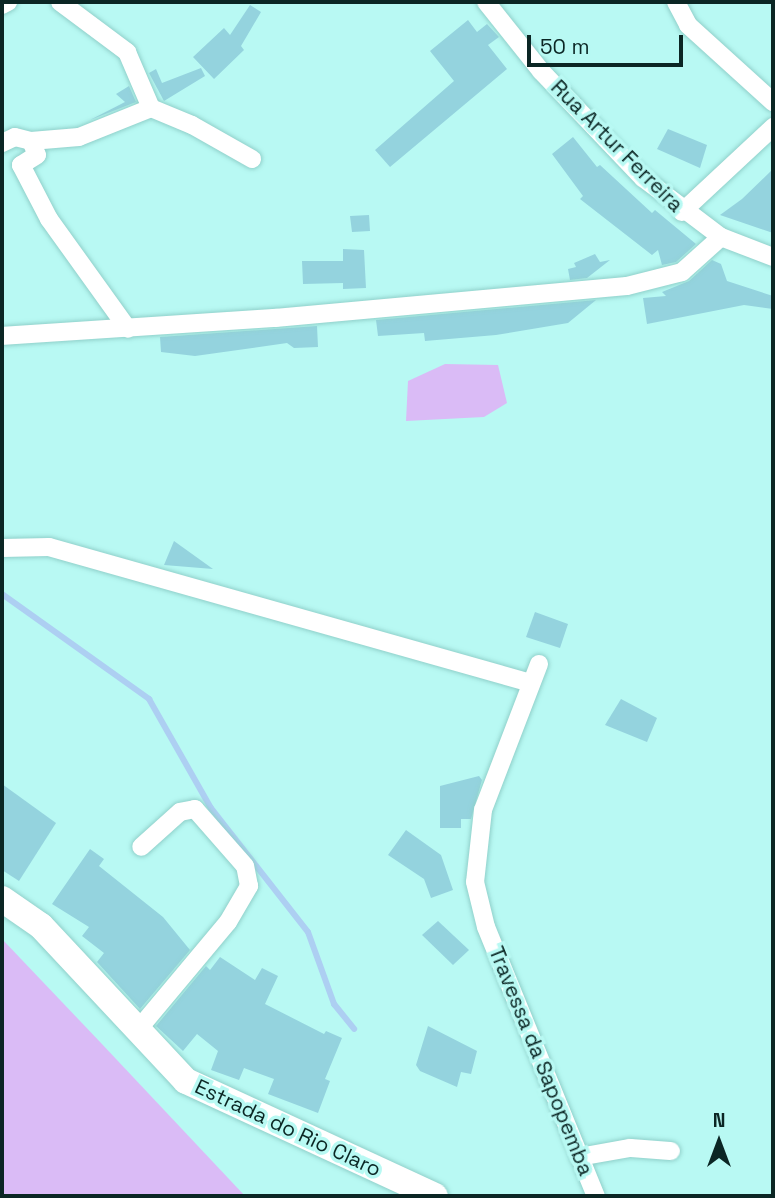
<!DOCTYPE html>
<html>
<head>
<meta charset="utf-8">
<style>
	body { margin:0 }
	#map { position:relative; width:775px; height:1198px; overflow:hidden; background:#b8f9f3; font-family:"Space Grotesk",sans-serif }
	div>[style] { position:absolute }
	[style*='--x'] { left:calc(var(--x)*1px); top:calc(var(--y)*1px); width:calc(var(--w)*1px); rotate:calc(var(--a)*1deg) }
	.green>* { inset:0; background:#dabbf6 }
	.stream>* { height:6px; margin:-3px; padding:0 3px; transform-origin:3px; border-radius:3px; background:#adcff2 }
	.building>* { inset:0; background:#94d3de }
	.roads { filter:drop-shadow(0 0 2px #90d0ca) drop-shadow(0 0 2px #90d0ca) }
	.street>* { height:18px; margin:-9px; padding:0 9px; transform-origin:9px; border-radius:9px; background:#fff }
	.secondary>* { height:26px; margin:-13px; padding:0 13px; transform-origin:13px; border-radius:13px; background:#fff }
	span { translate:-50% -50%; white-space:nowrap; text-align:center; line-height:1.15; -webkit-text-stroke:7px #b8f9f3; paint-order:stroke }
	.street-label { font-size:21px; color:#0b2624 }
	.frame { position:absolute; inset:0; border:4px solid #0b2624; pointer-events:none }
	.north { position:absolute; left:684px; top:1107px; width:70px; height:70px; -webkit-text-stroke:5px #b8f9f3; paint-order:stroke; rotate:0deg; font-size:19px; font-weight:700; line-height:28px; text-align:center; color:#0b2624 }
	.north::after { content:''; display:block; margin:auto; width:24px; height:32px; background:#0b2624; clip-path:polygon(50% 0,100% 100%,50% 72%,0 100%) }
	.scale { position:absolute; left:527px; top:35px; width:156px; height:32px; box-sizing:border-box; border:4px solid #0b2624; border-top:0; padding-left:9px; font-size:21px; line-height:24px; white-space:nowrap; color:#0b2624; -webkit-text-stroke:5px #b8f9f3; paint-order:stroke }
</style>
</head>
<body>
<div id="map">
	<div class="green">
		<i style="clip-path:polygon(445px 364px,498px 365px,507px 403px,484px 417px,406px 421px,408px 381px)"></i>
		<i style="clip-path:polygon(2px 939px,101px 1043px,245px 1196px,2px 1196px)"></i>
	</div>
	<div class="stream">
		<i style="--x:2;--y:594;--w:181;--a:35.5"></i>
		<i style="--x:149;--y:699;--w:125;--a:60.4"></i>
		<i style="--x:211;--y:808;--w:157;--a:52"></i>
		<i style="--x:308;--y:932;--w:77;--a:70.1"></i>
		<i style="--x:334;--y:1004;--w:32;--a:51"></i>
	</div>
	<div class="building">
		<i style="clip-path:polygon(250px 5px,261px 12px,241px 46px,244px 50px,214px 79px,193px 57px,224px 28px,230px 35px)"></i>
		<i style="clip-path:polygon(468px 20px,477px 32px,487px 24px,499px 37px,488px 45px,507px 69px,390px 167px,375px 150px,454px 81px,430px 51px)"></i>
		<i style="clip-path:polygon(201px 68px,205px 76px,164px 101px,149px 73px,156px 69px,162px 83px)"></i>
		<i style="clip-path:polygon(129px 86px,136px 102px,90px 120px,125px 102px,116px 94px)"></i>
		<i style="clip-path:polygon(668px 129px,707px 145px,700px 168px,657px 149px)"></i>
		<i style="clip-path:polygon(573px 137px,597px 167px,600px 165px,652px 213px,655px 210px,696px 244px,676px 262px,662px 265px,658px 250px,652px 255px,580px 199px,583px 196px,552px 154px)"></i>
		<i style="clip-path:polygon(773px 169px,773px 233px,720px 215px,742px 199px)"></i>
		<i style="clip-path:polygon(369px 215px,370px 231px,352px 232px,350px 216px)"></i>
		<i style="clip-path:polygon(343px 249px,364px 250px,366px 288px,343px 289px,343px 283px,303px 284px,302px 261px,343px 261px)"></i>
		<i style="clip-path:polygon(595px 254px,600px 262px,610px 260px,587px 278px,570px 280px,568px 269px,576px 267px,574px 263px)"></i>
		<i style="clip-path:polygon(712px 260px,721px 264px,727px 281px,773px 296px,773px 309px,744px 305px,647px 324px,643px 298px,666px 296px,662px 292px,689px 281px)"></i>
		<i style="clip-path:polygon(596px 300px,568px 323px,496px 335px,425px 341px,424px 333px,378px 336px,376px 320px)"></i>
		<i style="clip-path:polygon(317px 326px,318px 347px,294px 348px,287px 343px,195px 356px,161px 352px,160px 337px)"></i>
		<i style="clip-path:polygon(174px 541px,213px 569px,164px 565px)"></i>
		<i style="clip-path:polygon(535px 612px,568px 624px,560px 648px,526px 637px)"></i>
		<i style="clip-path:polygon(621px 699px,657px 718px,647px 742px,605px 725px)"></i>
		<i style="clip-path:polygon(479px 776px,482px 780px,471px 819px,461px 819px,461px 828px,440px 828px,440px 786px)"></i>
		<i style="clip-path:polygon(2px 784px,56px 823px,19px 881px,2px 870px)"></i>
		<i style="clip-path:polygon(406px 830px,441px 855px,453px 890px,431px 898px,424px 879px,388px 855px)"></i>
		<i style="clip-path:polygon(90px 849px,104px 859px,99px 866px,163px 917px,190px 950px,140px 1009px,97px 962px,104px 953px,82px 936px,89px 927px,52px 904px)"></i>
		<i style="clip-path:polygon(438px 921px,469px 950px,453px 965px,422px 935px)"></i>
		<i style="clip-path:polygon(220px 957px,255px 980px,262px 968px,278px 976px,265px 1004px,324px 1034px,326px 1031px,342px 1038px,325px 1079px,330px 1081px,318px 1113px,268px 1094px,274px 1079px,244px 1068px,239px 1080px,211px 1070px,218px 1051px,197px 1034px,183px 1051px,156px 1026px,206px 966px,210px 970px)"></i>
		<i style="clip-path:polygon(428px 1026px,477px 1051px,471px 1074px,461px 1072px,457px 1087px,420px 1071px,416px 1065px)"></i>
	</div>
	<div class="roads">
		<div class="street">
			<i style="--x:60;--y:2;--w:84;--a:36.7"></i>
			<i style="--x:127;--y:52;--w:61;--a:66.8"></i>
			<i style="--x:486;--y:2;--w:88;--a:51.4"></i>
			<i style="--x:541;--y:71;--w:148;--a:46.4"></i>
			<i style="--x:643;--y:178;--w:98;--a:37.1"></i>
			<i style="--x:721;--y:237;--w:56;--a:21"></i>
			<i style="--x:676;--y:2;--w:26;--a:62"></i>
			<i style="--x:688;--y:25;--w:115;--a:42.2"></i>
			<i style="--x:2;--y:5;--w:7;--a:-27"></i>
			<i style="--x:31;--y:141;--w:15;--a:67"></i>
			<i style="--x:37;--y:155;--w:19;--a:148"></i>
			<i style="--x:21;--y:165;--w:61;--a:62.6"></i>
			<i style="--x:49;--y:219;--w:135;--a:54.3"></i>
			<i style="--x:2;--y:143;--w:14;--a:-25"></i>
			<i style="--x:15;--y:137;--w:16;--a:14"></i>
			<i style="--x:31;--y:141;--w:48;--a:-4.8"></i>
			<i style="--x:79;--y:137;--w:78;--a:-21.9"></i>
			<i style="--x:151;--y:108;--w:44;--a:22.5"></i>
			<i style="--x:192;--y:125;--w:69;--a:29.5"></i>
			<i style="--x:682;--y:212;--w:125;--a:-43"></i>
			<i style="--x:2;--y:336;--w:274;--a:-3.8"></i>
			<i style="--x:275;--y:318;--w:353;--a:-5.2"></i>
			<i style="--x:627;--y:286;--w:57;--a:-14.3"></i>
			<i style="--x:682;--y:272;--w:52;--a:-41.9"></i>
			<i style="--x:2;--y:548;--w:47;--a:-1.2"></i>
			<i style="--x:49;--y:547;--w:501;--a:15.76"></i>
			<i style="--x:539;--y:664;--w:156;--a:111"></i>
			<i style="--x:483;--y:810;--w:72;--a:96.3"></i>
			<i style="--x:475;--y:882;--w:46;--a:76.3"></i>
			<i style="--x:486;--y:927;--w:291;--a:67.8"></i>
			<i style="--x:136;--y:1032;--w:143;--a:-50.1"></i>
			<i style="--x:228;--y:922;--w:42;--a:-59.7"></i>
			<i style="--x:249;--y:886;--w:20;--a:-101"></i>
			<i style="--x:245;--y:866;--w:76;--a:-131.3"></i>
			<i style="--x:195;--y:809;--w:15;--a:169"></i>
			<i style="--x:180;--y:812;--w:52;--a:138.1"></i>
			<i style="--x:579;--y:1157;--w:52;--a:-10"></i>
			<i style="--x:630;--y:1148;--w:41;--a:4.2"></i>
		</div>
		<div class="secondary">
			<i style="--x:2;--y:899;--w:47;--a:34.7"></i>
			<i style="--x:41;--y:926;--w:212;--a:46.9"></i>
			<i style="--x:186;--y:1081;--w:274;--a:24.8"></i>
		</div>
	</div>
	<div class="street-label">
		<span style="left:617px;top:146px;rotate:45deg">Rua Artur Ferreira</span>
		<span style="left:541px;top:1061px;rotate:68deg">Travessa da Sapopemba</span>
		<span style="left:288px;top:1128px;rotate:25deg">Estrada do Rio Claro</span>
	</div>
	<div class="frame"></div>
	<div class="north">N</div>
	<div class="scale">50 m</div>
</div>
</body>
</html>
